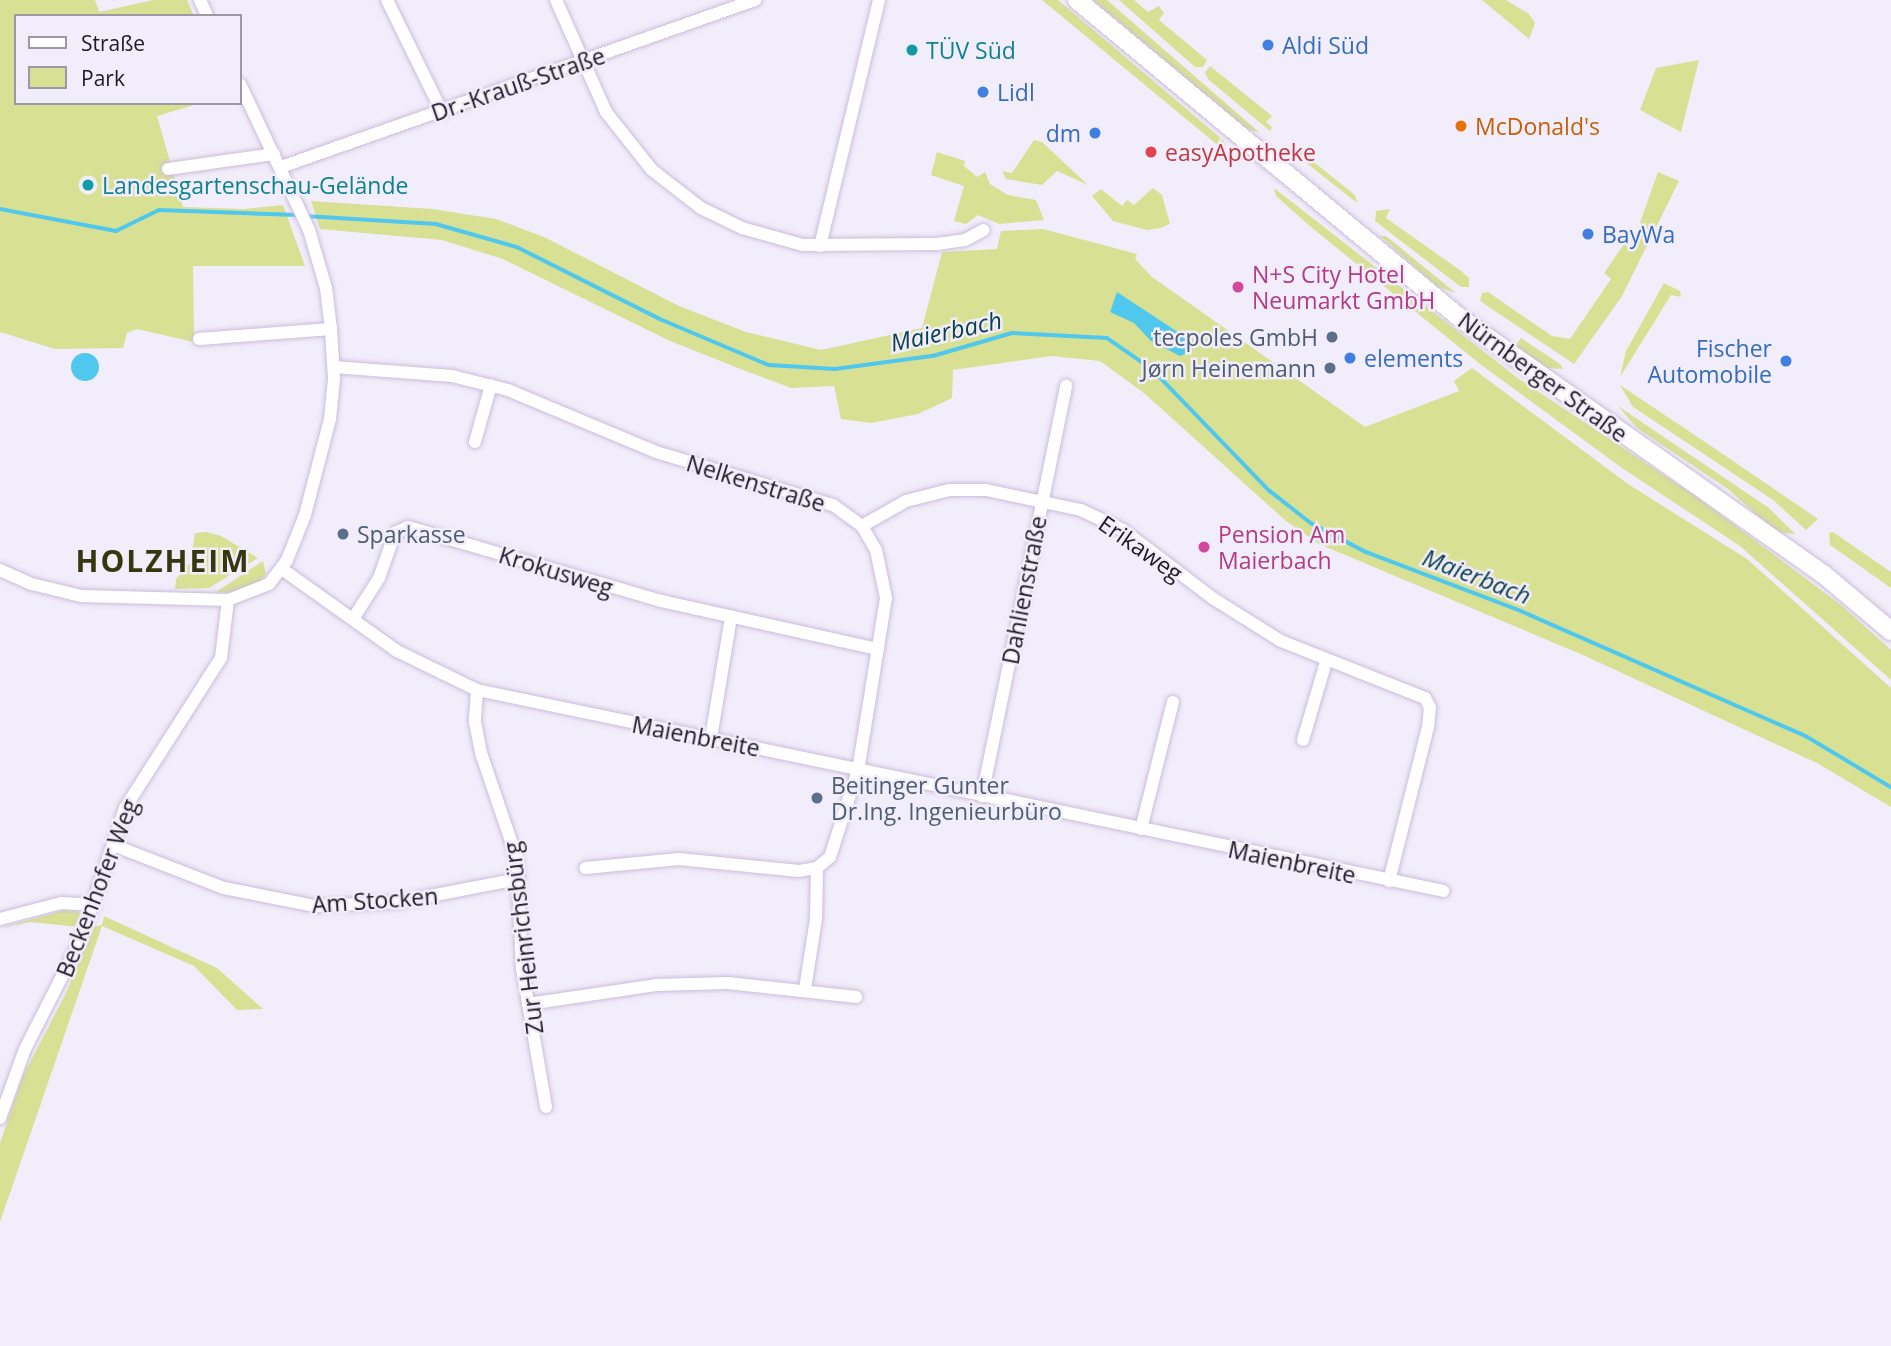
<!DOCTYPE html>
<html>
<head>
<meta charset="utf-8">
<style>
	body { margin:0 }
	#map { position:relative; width:1891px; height:1346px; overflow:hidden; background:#f2edfa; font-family:"Open Sans",sans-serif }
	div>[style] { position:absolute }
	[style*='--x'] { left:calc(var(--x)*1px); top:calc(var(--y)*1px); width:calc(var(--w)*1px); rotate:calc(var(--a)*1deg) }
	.green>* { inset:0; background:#d8e094 }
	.water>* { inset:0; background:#50c8ee }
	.round { border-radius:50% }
	.stream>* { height:3.5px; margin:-1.75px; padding:0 1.75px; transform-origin:1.75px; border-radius:1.75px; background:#50c8ee }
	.roads { filter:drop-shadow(0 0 2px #cabddd) drop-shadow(0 0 2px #cabddd) }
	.minor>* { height:12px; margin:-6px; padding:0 6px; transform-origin:6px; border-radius:6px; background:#fff }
	.secondary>* { height:18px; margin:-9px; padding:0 9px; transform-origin:9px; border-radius:9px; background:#fff }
	.dots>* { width:19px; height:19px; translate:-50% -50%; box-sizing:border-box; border:4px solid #f2edfa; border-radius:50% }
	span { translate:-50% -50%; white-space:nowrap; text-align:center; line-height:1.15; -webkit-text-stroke:5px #f2edfa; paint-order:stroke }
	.shop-label { font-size:23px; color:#366cbe }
	.left { translate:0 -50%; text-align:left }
	.right { translate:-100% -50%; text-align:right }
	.culture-label { font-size:23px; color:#0d838f }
	.street-label { font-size:23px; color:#1e1925 }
	.food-label { font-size:23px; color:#c56008 }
	.health-label { font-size:23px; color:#be3a42 }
	.hotel-label { font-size:23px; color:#b23c85 }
	.service-label { font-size:23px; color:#4e5e75 }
	.water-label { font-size:24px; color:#0a4150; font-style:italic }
	.district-label { font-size:30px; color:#36370e; font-weight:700; letter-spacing:2px }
	.legend { position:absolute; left:14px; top:14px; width:228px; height:91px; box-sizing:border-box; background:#f2edfa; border:2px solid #9d98a5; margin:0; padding:9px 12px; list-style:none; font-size:21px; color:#1e1925 }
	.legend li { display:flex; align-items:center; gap:14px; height:35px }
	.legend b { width:35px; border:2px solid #9d98a5 }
</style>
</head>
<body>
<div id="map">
	<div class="green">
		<i style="clip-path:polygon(0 0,95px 0,99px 12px,153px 0,187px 0,194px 16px,16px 16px,16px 103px,201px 103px,157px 116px,183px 207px,244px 209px,283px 205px,305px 266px,193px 266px,194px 342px,137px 329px,127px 333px,123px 348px,55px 349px,0 332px)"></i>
		<i style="clip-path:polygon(1042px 0,1058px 0,1224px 141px,1226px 152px)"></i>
		<i style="clip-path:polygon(1093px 0,1107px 0,1260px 133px,1246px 128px)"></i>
		<i style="clip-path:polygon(1119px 0,1134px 0,1148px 12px,1159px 6px,1164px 13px,1159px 20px,1207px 60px,1203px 67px,1195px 67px)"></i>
		<i style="clip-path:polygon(1482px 0,1506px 0,1529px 14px,1535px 23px,1529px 39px)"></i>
		<i style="clip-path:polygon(1699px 60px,1681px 132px,1640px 110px,1656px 68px)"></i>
		<i style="clip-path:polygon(1210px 66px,1272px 116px,1266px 122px,1272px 127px,1270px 131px,1209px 80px,1205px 73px)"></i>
		<i style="clip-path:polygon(1034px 140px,1042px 142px,1088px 185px,1057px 171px,1042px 185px,1006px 179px,1002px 171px,1012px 173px)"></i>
		<i style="clip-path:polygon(1291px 144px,1355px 195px,1357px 203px,1290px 150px)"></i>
		<i style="clip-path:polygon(937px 152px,965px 161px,964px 166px,977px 177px,985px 172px,990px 184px,1008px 195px,1036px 200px,1044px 220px,999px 224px,978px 215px,966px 224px,954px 221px,964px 186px,931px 175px)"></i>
		<i style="clip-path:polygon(1658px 172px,1679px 181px,1622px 296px,1574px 364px,1480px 301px,1482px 293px,1488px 292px,1552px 336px,1570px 339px,1611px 279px,1604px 273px,1624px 244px,1631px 248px)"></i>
		<i style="clip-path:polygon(1153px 188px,1162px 195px,1170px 224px,1160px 228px,1147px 230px,1113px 221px,1092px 196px,1101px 189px,1122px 206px,1127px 200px,1134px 205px)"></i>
		<i style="clip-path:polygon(1274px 188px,1519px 379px,1697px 497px,1841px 605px,1891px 650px,1891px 680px,1740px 546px,1622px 468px,1480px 364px,1311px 227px,1276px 196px)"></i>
		<i style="clip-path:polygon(311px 201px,432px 209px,496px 219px,544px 237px,679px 306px,746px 332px,821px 350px,922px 328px,942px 252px,997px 249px,1001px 231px,1043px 229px,1137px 254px,1135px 259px,1152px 277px,1365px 427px,1459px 391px,1454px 381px,1472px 368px,1628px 484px,1747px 559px,1891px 688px,1891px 807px,1817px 763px,1583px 655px,1319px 544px,1286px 521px,1144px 393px,1100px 361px,1052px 356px,953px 370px,952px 398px,918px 414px,871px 423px,841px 419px,834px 386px,791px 388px,738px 368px,670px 341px,503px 259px,442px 240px,320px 229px)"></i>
		<i style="clip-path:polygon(1390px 209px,1386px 218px,1461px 271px,1469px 278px,1469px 287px,1461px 287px,1375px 221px,1376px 211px)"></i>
		<i style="clip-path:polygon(1380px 236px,1386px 236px,1456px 293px,1438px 287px)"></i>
		<i style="clip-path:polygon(1664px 283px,1680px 291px,1681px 297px,1671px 295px,1620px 377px,1626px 351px)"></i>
		<i style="clip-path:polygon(1521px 338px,1560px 364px,1563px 369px,1548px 368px,1515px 346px)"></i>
		<i style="clip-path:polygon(1620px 385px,1711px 446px,1818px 519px,1806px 530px,1773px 500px,1633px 407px)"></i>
		<i style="clip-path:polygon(1618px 406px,1769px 508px,1795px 534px,1776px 532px,1728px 489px,1637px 428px)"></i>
		<i style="clip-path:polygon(206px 532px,221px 536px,258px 558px,209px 588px,175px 589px,176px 579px,190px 563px,195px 533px)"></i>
		<i style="clip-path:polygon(1833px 532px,1891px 572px,1891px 588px,1830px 545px,1829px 533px)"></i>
		<i style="clip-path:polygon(263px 561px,266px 574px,256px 585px,235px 593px,216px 592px)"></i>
		<i style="clip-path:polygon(65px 910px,80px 912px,79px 927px,30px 922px,0 928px)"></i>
		<i style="clip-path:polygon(104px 916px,217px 968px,263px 1009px,237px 1010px,194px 966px,102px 926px,0 1222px,0 1143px,22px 1078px,66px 993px,93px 927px,102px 925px)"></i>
	</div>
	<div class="water">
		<i style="clip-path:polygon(1117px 292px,1196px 344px,1190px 352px,1180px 356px,1151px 341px,1134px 323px,1110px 312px)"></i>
		<i class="round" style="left:71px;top:353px;width:28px;height:28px"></i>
	</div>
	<div class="stream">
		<i style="--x:0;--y:209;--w:118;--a:10.7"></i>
		<i style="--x:116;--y:231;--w:48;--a:-26"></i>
		<i style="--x:159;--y:210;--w:138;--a:2.1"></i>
		<i style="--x:305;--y:216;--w:131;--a:3.5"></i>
		<i style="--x:436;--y:224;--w:84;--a:15.9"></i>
		<i style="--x:517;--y:247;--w:160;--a:26.7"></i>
		<i style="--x:660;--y:319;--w:118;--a:22.9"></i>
		<i style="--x:769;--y:365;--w:66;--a:3.5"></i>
		<i style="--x:835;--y:369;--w:99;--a:-7.6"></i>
		<i style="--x:933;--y:356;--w:82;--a:-16.2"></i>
		<i style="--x:1012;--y:333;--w:95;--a:3"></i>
		<i style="--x:1107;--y:338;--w:55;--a:34.6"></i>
		<i style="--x:1152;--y:369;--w:170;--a:46"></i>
		<i style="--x:1270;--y:491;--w:52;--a:38"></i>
		<i style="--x:1311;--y:523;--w:62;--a:27.8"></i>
		<i style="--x:1366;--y:552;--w:166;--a:20.8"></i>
		<i style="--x:1521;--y:611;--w:311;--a:23.7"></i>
		<i style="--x:1806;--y:736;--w:99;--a:31"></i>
	</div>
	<div class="roads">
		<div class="minor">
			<i style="--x:200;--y:0;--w:17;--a:66"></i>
			<i style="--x:387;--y:0;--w:125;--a:63.8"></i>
			<i style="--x:556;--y:0;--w:123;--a:65.9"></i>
			<i style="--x:606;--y:112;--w:74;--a:51.6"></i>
			<i style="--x:652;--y:170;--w:62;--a:37.8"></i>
			<i style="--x:701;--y:208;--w:46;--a:26"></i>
			<i style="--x:742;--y:228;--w:63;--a:15.6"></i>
			<i style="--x:803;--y:245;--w:134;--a:-0.4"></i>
			<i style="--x:937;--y:244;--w:28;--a:-8"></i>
			<i style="--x:965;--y:240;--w:21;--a:-28"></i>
			<i style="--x:281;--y:167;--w:503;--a:-19.41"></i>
			<i style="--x:168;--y:169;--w:107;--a:-8.1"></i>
			<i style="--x:820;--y:246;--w:253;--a:-76.5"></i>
			<i style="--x:199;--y:339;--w:132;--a:-4.3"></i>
			<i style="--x:334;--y:367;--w:118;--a:4.4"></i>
			<i style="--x:452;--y:376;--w:58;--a:14"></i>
			<i style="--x:508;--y:390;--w:160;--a:22.7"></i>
			<i style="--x:656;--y:452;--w:185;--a:16.7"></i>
			<i style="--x:833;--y:505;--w:36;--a:36"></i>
			<i style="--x:862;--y:526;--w:28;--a:60"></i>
			<i style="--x:876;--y:550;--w:49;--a:78.2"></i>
			<i style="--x:886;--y:598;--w:174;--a:99.2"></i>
			<i style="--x:858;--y:770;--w:91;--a:107.8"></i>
			<i style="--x:830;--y:857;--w:17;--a:140"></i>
			<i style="--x:817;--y:868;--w:18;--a:171"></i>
			<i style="--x:799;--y:871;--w:121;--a:-174.3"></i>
			<i style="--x:679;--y:859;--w:94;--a:174.5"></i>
			<i style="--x:475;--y:442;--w:59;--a:-74.3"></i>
			<i style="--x:862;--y:526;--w:51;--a:-29.6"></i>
			<i style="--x:906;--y:501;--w:44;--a:-14.3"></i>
			<i style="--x:949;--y:490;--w:37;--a:0"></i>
			<i style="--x:986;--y:490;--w:97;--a:11.9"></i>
			<i style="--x:1081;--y:510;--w:47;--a:25.5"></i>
			<i style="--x:1123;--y:530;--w:114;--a:37.2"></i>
			<i style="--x:1214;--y:599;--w:79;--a:32.1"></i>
			<i style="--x:1281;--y:641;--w:155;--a:21.6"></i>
			<i style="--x:1425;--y:698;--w:11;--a:63"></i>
			<i style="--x:1430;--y:708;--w:19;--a:96"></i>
			<i style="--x:1428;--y:727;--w:159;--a:104.2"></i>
			<i style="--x:282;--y:569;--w:141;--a:35.5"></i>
			<i style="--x:397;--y:651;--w:89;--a:26"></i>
			<i style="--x:477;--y:690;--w:987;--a:11.75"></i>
			<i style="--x:0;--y:570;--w:35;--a:24"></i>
			<i style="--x:32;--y:584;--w:50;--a:13.8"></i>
			<i style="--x:81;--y:596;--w:147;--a:1.6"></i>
			<i style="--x:228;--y:600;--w:44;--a:-21.3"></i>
			<i style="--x:269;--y:584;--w:30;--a:-53"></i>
			<i style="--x:287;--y:560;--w:48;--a:-68.2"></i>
			<i style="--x:305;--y:515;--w:99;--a:-75.4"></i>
			<i style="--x:330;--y:419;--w:40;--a:-84.3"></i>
			<i style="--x:334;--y:379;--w:50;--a:-93.4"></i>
			<i style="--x:331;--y:329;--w:41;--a:-97"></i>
			<i style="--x:326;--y:288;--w:60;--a:-106.3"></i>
			<i style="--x:309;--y:230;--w:161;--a:-115.3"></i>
			<i style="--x:353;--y:619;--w:49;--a:-57.6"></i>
			<i style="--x:379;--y:578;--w:48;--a:-70.4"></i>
			<i style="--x:395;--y:533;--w:14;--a:-25"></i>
			<i style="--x:408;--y:527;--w:264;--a:16.3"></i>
			<i style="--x:661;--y:601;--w:222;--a:12.5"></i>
			<i style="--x:477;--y:690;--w:32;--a:94"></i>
			<i style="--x:475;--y:722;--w:32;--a:79"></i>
			<i style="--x:481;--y:753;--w:112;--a:71.2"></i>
			<i style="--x:517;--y:859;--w:109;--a:87.4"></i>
			<i style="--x:522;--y:968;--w:141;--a:80.2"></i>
			<i style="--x:711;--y:738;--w:123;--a:-80.6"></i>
			<i style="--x:1303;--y:740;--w:81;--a:-73.6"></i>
			<i style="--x:982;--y:796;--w:419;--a:-78.4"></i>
			<i style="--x:1141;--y:829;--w:131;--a:-75.9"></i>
			<i style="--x:113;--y:845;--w:119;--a:21.2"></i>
			<i style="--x:224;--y:888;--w:93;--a:11.2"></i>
			<i style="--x:315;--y:906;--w:84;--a:-2.7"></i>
			<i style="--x:399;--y:902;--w:122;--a:-10.9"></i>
			<i style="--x:0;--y:919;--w:63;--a:-14.7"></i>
			<i style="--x:61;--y:903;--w:33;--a:3"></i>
			<i style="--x:805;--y:989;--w:71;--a:-81.1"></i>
			<i style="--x:816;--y:919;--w:51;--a:-88.9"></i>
			<i style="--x:528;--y:1004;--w:129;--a:-8.4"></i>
			<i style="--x:656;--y:985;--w:72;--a:-1.6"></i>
			<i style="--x:728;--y:983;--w:129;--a:6.2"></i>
			<i style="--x:0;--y:1118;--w:73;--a:-70.1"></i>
			<i style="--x:25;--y:1049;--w:123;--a:-63"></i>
			<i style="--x:81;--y:939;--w:138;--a:-71.4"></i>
			<i style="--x:125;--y:808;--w:178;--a:-57.4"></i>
			<i style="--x:221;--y:658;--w:58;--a:-83.1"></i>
		</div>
		<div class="secondary">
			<i style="--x:1077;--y:0;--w:498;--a:39.7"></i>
			<i style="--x:1460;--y:318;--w:444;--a:35.2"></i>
			<i style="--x:1823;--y:574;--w:89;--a:40"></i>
		</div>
	</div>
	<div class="dots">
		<i style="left:1268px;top:45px;background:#3f7fe0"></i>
		<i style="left:912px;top:50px;background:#0f9aa8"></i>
		<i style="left:983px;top:92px;background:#3f7fe0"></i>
		<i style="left:1461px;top:126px;background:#e8710a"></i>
		<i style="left:1095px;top:133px;background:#3f7fe0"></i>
		<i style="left:1151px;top:152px;background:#e0444e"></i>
		<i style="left:88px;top:185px;background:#0f9aa8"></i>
		<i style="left:1588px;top:234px;background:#3f7fe0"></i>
		<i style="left:1238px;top:287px;background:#d1479c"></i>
		<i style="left:1332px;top:337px;background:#5c6f8a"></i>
		<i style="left:1350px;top:358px;background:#3f7fe0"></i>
		<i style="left:1786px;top:361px;background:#3f7fe0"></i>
		<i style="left:1330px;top:368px;background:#5c6f8a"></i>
		<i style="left:343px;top:534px;background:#5c6f8a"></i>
		<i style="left:1204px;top:547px;background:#d1479c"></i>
		<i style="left:817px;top:798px;background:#5c6f8a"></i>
	</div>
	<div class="shop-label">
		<span class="left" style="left:1282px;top:45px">Aldi Süd</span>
		<span class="left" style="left:997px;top:92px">Lidl</span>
		<span class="right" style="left:1081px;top:133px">dm</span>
		<span class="left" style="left:1602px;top:234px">BayWa</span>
		<span class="right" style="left:1772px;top:361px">Fischer<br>Automobile</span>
		<span class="left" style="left:1364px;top:358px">elements</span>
	</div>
	<div class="culture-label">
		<span class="left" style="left:926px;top:50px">TÜV Süd</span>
		<span class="left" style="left:102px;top:185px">Landesgartenschau-Gelände</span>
	</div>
	<div class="street-label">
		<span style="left:518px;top:84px;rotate:-19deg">Dr.-Krauß-Straße</span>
		<span style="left:1543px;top:377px;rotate:36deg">Nürnberger Straße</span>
		<span style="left:756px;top:483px;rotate:17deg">Nelkenstraße</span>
		<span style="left:1141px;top:548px;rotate:35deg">Erikaweg</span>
		<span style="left:556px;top:571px;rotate:17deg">Krokusweg</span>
		<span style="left:1024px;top:590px;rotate:-79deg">Dahlienstraße</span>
		<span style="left:696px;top:736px;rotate:11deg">Maienbreite</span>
		<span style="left:1292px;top:862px;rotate:12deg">Maienbreite</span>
		<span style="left:97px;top:888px;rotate:-69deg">Beckenhofer Weg</span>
		<span style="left:375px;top:900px;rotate:-4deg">Am Stocken</span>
		<span style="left:523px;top:938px;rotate:-97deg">Zur Heinrichsbürg</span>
	</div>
	<div class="food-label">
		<span class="left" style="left:1475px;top:126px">McDonald's</span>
	</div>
	<div class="health-label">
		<span class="left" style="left:1165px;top:152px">easyApotheke</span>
	</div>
	<div class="hotel-label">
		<span class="left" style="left:1252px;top:287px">N+S City Hotel<br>Neumarkt GmbH</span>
		<span class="left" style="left:1218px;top:547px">Pension Am<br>Maierbach</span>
	</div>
	<div class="service-label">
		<span class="right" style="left:1318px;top:337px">tecpoles GmbH</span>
		<span class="right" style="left:1316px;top:368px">Jørn Heinemann</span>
		<span class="left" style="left:357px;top:534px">Sparkasse</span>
		<span class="left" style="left:831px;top:798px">Beitinger Gunter<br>Dr.Ing. Ingenieurbüro</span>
	</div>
	<div class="water-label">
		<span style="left:946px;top:331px;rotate:-12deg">Maierbach</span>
		<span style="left:1477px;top:576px;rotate:21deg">Maierbach</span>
	</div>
	<div class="district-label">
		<span style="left:163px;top:561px">HOLZHEIM</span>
	</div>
	<ul class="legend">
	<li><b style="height:9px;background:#fff"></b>Straße</li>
	<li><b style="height:19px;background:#d8e094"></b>Park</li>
	</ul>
</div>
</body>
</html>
